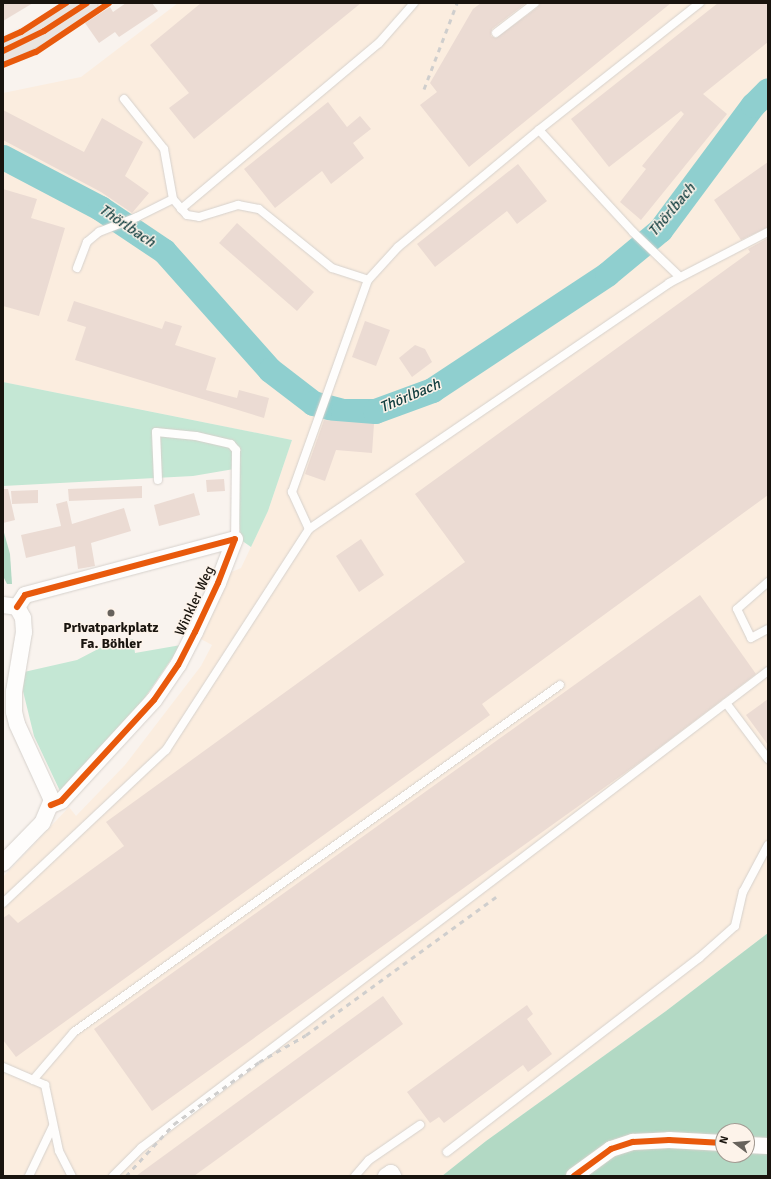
<!DOCTYPE html>
<html>
<head>
<meta charset="utf-8">
<style>
	body { margin:0 }
	#map { position:relative; width:771px; height:1179px; overflow:hidden; background:#f9f3ee; font-family:Signika,sans-serif }
	div>[style] { position:absolute }
	[style*='--x'] { left:calc(var(--x)*1px); top:calc(var(--y)*1px); width:calc(var(--w)*1px); rotate:calc(var(--a)*1deg) }
	.built>* { inset:0; background:#fbeddf }
	.green>* { inset:0; background:#c4e7d4 }
	.forest>* { inset:0; background:#b2d9c4 }
	.river>* { height:25px; margin:-12.5px; padding:0 12.5px; transform-origin:12.5px; border-radius:12.5px; background:#8fcfcf }
	.building>* { inset:0; background:#ebdbd3 }
	.roads { filter:drop-shadow(0 0 1px #d6d1cc) drop-shadow(0 0 1px #d6d1cc) }
	.service>* { height:8px; margin:-4px; padding:0 4px; transform-origin:4px; border-radius:4px; background:#fefdfc }
	.minor>* { height:16px; margin:-8px; padding:0 8px; transform-origin:8px; border-radius:8px; background:#fefdfc }
	.primary>* { height:22px; margin:-11px; padding:0 11px; transform-origin:11px; border-radius:11px; background:#eae4df }
	.rail>* { height:3px; margin-top:-1.5px; transform-origin:0; background:repeating-linear-gradient(90deg,#cfcecd 0 5px,transparent 0 10px) }
	.cycleway>* { height:6px; margin:-3px; padding:0 3px; transform-origin:3px; border-radius:3px; background:#e8590c }
	.dots>* { width:11px; height:11px; translate:-50% -50%; box-sizing:border-box; border:2px solid #fdf3ea; border-radius:50% }
	span { translate:-50% -50%; white-space:nowrap; text-align:center; line-height:1.15; -webkit-text-stroke:3px #fdf3ea; paint-order:stroke }
	.street-label { font-size:14px; color:#19140e }
	.poi-label { font-size:14px; color:#19140e; font-weight:700 }
	.water-label { font-size:15px; color:#154142; font-style:italic }
	.frame { position:absolute; inset:0; border:4px solid #19140e; pointer-events:none }
	.north { position:absolute; left:715px; top:1123px; width:40px; height:40px; box-sizing:border-box; background:#fdf3ea; border:1px solid #a29a92; border-radius:50%; rotate:286deg; font-size:11px; font-weight:700; line-height:16px; text-align:center; color:#19140e }
	.north::after { content:''; display:block; margin:auto; width:14px; height:18px; background:#67625c; clip-path:polygon(50% 0,100% 100%,50% 72%,0 100%) }
</style>
</head>
<body>
<div id="map">
	<div class="built">
		<i style="clip-path:polygon(178px 3px,768px 3px,768px 933px,666px 1011px,486px 1141px,442px 1176px,3px 1176px,3px 877px,69px 807px,76px 816px,125px 765px,201px 666px,212px 645px,199px 638px,229px 573px,241px 568px,268px 511px,292px 440px,3px 382px,3px 93px,81px 77px)"></i>
	</div>
	<div class="green">
		<i style="clip-path:polygon(3px 382px,292px 440px,268px 511px,251px 547px,241px 540px,234px 469px,193px 476px,3px 486px)"></i>
		<i style="clip-path:polygon(133px 639px,135px 653px,181px 645px,128px 722px,60px 791px,34px 736px,23px 691px,24px 672px,77px 660px,100px 648px)"></i>
	</div>
	<div class="forest">
		<i style="clip-path:polygon(3px 529px,10px 554px,12px 584px,7px 584px,3px 576px)"></i>
		<i style="clip-path:polygon(evenodd,768px 933px,768px 1176px,442px 1176px,486px 1141px,666px 1011px,768px 933px,723px 1131px,747px 1131px,747px 1155px,723px 1155px,723px 1131px)"></i>
	</div>
	<div class="river">
		<i style="--x:3;--y:157;--w:110;--a:27.7"></i>
		<i style="--x:100;--y:208;--w:77;--a:33.9"></i>
		<i style="--x:164;--y:251;--w:159;--a:48.3"></i>
		<i style="--x:270;--y:370;--w:54;--a:37.5"></i>
		<i style="--x:313;--y:403;--w:31;--a:15"></i>
		<i style="--x:343;--y:411;--w:32;--a:0"></i>
		<i style="--x:375;--y:411;--w:61;--a:-20.2"></i>
		<i style="--x:432;--y:390;--w:210;--a:-33.5"></i>
		<i style="--x:607;--y:274;--w:69;--a:-39.7"></i>
		<i style="--x:660;--y:230;--w:156;--a:-53.4"></i>
		<i style="--x:753;--y:105;--w:21;--a:-45"></i>
	</div>
	<div class="building">
		<i style="clip-path:polygon(3px 3px,33px 3px,3px 21px)"></i>
		<i style="clip-path:polygon(126px 3px,152px 3px,158px 11px,119px 37px,115px 32px,99px 43px,85px 23px,110px 7px,113px 12px)"></i>
		<i style="clip-path:polygon(201px 3px,361px 3px,194px 139px,169px 108px,189px 93px,150px 45px)"></i>
		<i style="clip-path:polygon(481px 3px,526px 3px,492px 29px,491px 36px,496px 38px,538px 7px,540px 3px,671px 3px,469px 167px,420px 105px,437px 92px,430px 83px,473px 9px)"></i>
		<i style="clip-path:polygon(718px 3px,768px 3px,768px 42px,703px 94px,727px 114px,641px 220px,620px 202px,646px 169px,642px 166px,684px 114px,681px 111px,609px 167px,571px 119px)"></i>
		<i style="clip-path:polygon(328px 102px,347px 127px,360px 116px,371px 129px,353px 143px,364px 158px,331px 184px,322px 171px,275px 208px,244px 169px)"></i>
		<i style="clip-path:polygon(3px 110px,84px 152px,102px 118px,143px 142px,125px 176px,149px 193px,132px 213px,101px 192px,3px 140px)"></i>
		<i style="clip-path:polygon(768px 162px,768px 227px,741px 240px,714px 200px)"></i>
		<i style="clip-path:polygon(518px 164px,547px 201px,517px 224px,507px 211px,435px 267px,417px 244px)"></i>
		<i style="clip-path:polygon(3px 189px,37px 199px,31px 218px,65px 228px,39px 316px,3px 306px)"></i>
		<i style="clip-path:polygon(237px 223px,314px 292px,297px 311px,219px 243px)"></i>
		<i style="clip-path:polygon(768px 238px,768px 495px,482px 704px,490px 715px,16px 1057px,3px 1040px,3px 918px,9px 914px,18px 923px,124px 846px,106px 822px,465px 562px,415px 494px,750px 252px,748px 249px)"></i>
		<i style="clip-path:polygon(74px 301px,162px 329px,165px 321px,182px 326px,175px 345px,216px 358px,206px 390px,237px 398px,239px 390px,269px 398px,264px 418px,75px 360px,86px 327px,67px 321px)"></i>
		<i style="clip-path:polygon(365px 321px,390px 330px,376px 366px,352px 357px)"></i>
		<i style="clip-path:polygon(415px 345px,425px 349px,432px 362px,412px 377px,399px 358px)"></i>
		<i style="clip-path:polygon(324px 420px,374px 424px,372px 453px,336px 450px,325px 481px,305px 474px)"></i>
		<i style="clip-path:polygon(224px 479px,225px 491px,207px 492px,206px 480px)"></i>
		<i style="clip-path:polygon(142px 486px,142px 498px,69px 501px,68px 489px)"></i>
		<i style="clip-path:polygon(3px 489px,8px 489px,15px 520px,3px 523px)"></i>
		<i style="clip-path:polygon(38px 490px,38px 503px,12px 504px,11px 491px)"></i>
		<i style="clip-path:polygon(194px 493px,200px 515px,159px 526px,154px 505px)"></i>
		<i style="clip-path:polygon(67px 501px,72px 524px,124px 508px,131px 531px,91px 543px,95px 566px,78px 569px,75px 546px,26px 558px,21px 535px,61px 526px,56px 504px)"></i>
		<i style="clip-path:polygon(361px 539px,384px 575px,359px 592px,336px 556px)"></i>
		<i style="clip-path:polygon(700px 595px,756px 674px,643px 760px,152px 1111px,94px 1029px)"></i>
		<i style="clip-path:polygon(768px 699px,768px 745px,746px 715px)"></i>
		<i style="clip-path:polygon(383px 996px,403px 1024px,194px 1176px,136px 1176px)"></i>
		<i style="clip-path:polygon(527px 1005px,533px 1014px,527px 1019px,552px 1054px,528px 1072px,523px 1065px,444px 1123px,439px 1117px,430px 1123px,407px 1092px)"></i>
	</div>
	<div class="roads">
		<div class="service">
			<i style="--x:496;--y:33;--w:49;--a:-37.6"></i>
			<i style="--x:124;--y:99;--w:64;--a:51.3"></i>
			<i style="--x:164;--y:149;--w:51;--a:79.8"></i>
			<i style="--x:173;--y:199;--w:21;--a:49"></i>
			<i style="--x:187;--y:215;--w:12;--a:9"></i>
			<i style="--x:199;--y:217;--w:41;--a:-17.1"></i>
			<i style="--x:238;--y:205;--w:21;--a:11"></i>
			<i style="--x:259;--y:209;--w:94;--a:38.9"></i>
			<i style="--x:332;--y:268;--w:38;--a:18"></i>
			<i style="--x:539;--y:130;--w:139;--a:47.3"></i>
			<i style="--x:633;--y:232;--w:65;--a:43.8"></i>
			<i style="--x:181;--y:209;--w:258;--a:-40"></i>
			<i style="--x:379;--y:43;--w:53;--a:-48.8"></i>
			<i style="--x:77;--y:268;--w:28;--a:-69"></i>
			<i style="--x:87;--y:242;--w:16;--a:-40"></i>
			<i style="--x:99;--y:232;--w:41;--a:-21.5"></i>
			<i style="--x:137;--y:217;--w:40;--a:-26.6"></i>
			<i style="--x:158;--y:480;--w:48;--a:-92.4"></i>
			<i style="--x:156;--y:432;--w:40;--a:5.7"></i>
			<i style="--x:196;--y:436;--w:36;--a:13"></i>
			<i style="--x:231;--y:444;--w:8;--a:50"></i>
			<i style="--x:236;--y:450;--w:89;--a:90.6"></i>
			<i style="--x:309;--y:529;--w:41;--a:-114.7"></i>
			<i style="--x:292;--y:492;--w:225;--a:-70.3"></i>
			<i style="--x:368;--y:280;--w:45;--a:-47.7"></i>
			<i style="--x:398;--y:247;--w:183;--a:-39.7"></i>
			<i style="--x:539;--y:130;--w:205;--a:-38.3"></i>
			<i style="--x:768;--y:582;--w:41;--a:138.9"></i>
			<i style="--x:737;--y:609;--w:32;--a:64"></i>
			<i style="--x:751;--y:638;--w:19;--a:-28"></i>
			<i style="--x:726;--y:703;--w:70;--a:53.1"></i>
			<i style="--x:3;--y:903;--w:224;--a:-43.2"></i>
			<i style="--x:166;--y:750;--w:263;--a:-57.1"></i>
			<i style="--x:309;--y:529;--w:436;--a:-34.3"></i>
			<i style="--x:669;--y:283;--w:111;--a:-27.3"></i>
			<i style="--x:3;--y:1067;--w:46;--a:23.2"></i>
			<i style="--x:45;--y:1085;--w:67;--a:78"></i>
			<i style="--x:59;--y:1151;--w:28;--a:63"></i>
			<i style="--x:33;--y:1080;--w:63;--a:-49.5"></i>
			<i style="--x:74;--y:1032;--w:597;--a:-35.53"></i>
			<i style="--x:447;--y:1152;--w:318;--a:-37.6"></i>
			<i style="--x:699;--y:958;--w:48;--a:-41.6"></i>
			<i style="--x:735;--y:926;--w:35;--a:-77"></i>
			<i style="--x:743;--y:892;--w:53;--a:-62"></i>
			<i style="--x:29;--y:1176;--w:55;--a:-64.4"></i>
			<i style="--x:113;--y:1176;--w:40;--a:-45"></i>
			<i style="--x:141;--y:1148;--w:788;--a:-37.26"></i>
			<i style="--x:355;--y:1176;--w:21;--a:-49"></i>
			<i style="--x:369;--y:1160;--w:62;--a:-34.5"></i>
		</div>
		<div class="minor">
			<i style="--x:3;--y:605;--w:14;--a:8"></i>
			<i style="--x:17;--y:607;--w:13;--a:61"></i>
			<i style="--x:23;--y:618;--w:14;--a:86"></i>
			<i style="--x:24;--y:632;--w:61;--a:99.5"></i>
			<i style="--x:14;--y:692;--w:20;--a:90"></i>
			<i style="--x:14;--y:712;--w:12;--a:76"></i>
			<i style="--x:17;--y:724;--w:84;--a:65.3"></i>
			<i style="--x:52;--y:800;--w:25;--a:113"></i>
			<i style="--x:42;--y:823;--w:56;--a:134.3"></i>
			<i style="--x:17;--y:607;--w:14;--a:-56"></i>
			<i style="--x:25;--y:595;--w:217;--a:-14.9"></i>
			<i style="--x:235;--y:539;--w:47;--a:111.1"></i>
			<i style="--x:218;--y:583;--w:54;--a:115.1"></i>
			<i style="--x:195;--y:632;--w:37;--a:117"></i>
			<i style="--x:178;--y:665;--w:42;--a:124.4"></i>
			<i style="--x:154;--y:700;--w:137;--a:132.6"></i>
			<i style="--x:61;--y:801;--w:11;--a:158"></i>
			<i style="--x:747;--y:1145;--w:21;--a:3"></i>
			<i style="--x:386;--y:1176;--w:6;--a:-31"></i>
			<i style="--x:391;--y:1173;--w:4;--a:56"></i>
			<i style="--x:574;--y:1176;--w:46;--a:-36.1"></i>
			<i style="--x:611;--y:1149;--w:23;--a:-18"></i>
			<i style="--x:633;--y:1142;--w:36;--a:-3"></i>
			<i style="--x:669;--y:1140;--w:54;--a:3.2"></i>
		</div>
		<div class="primary">
			<i style="--x:3;--y:51;--w:46;--a:-26"></i>
			<i style="--x:44;--y:31;--w:51;--a:-33.1"></i>
		</div>
	</div>
	<div class="rail">
		<i style="--x:424;--y:89;--w:92;--a:-69"></i>
		<i style="--x:126;--y:1176;--w:71;--a:-47.3"></i>
		<i style="--x:174;--y:1124;--w:105;--a:-36.1"></i>
		<i style="--x:259;--y:1062;--w:54;--a:-29.9"></i>
		<i style="--x:306;--y:1035;--w:236;--a:-36"></i>
	</div>
	<div class="cycleway">
		<i style="--x:3;--y:40;--w:20;--a:-24"></i>
		<i style="--x:21;--y:32;--w:54;--a:-32.8"></i>
		<i style="--x:3;--y:51;--w:46;--a:-26"></i>
		<i style="--x:44;--y:31;--w:51;--a:-33.1"></i>
		<i style="--x:3;--y:65;--w:35;--a:-22"></i>
		<i style="--x:36;--y:52;--w:88;--a:-33.9"></i>
		<i style="--x:17;--y:607;--w:14;--a:-56"></i>
		<i style="--x:25;--y:595;--w:217;--a:-14.9"></i>
		<i style="--x:235;--y:539;--w:47;--a:111.1"></i>
		<i style="--x:218;--y:583;--w:54;--a:115.1"></i>
		<i style="--x:195;--y:632;--w:37;--a:117"></i>
		<i style="--x:178;--y:665;--w:42;--a:124.4"></i>
		<i style="--x:154;--y:700;--w:137;--a:132.6"></i>
		<i style="--x:61;--y:801;--w:11;--a:158"></i>
		<i style="--x:574;--y:1176;--w:46;--a:-36.1"></i>
		<i style="--x:611;--y:1149;--w:23;--a:-18"></i>
		<i style="--x:633;--y:1142;--w:36;--a:-3"></i>
		<i style="--x:669;--y:1140;--w:54;--a:3.2"></i>
	</div>
	<div class="dots">
		<i style="left:111px;top:613px;background:#67625c"></i>
	</div>
	<div class="street-label">
		<span style="left:195px;top:601px;rotate:-65deg">Winkler Weg</span>
	</div>
	<div class="poi-label">
		<span style="left:111px;top:636px">Privatparkplatz<br>Fa. Böhler</span>
	</div>
	<div class="water-label">
		<span style="left:672px;top:210px;rotate:-50deg">Thörlbach</span>
		<span style="left:127px;top:226px;rotate:34deg">Thörlbach</span>
		<span style="left:410px;top:396px;rotate:-23deg">Thörlbach</span>
	</div>
	<div class="frame"></div>
	<div class="north">N</div>
</div>
</body>
</html>
